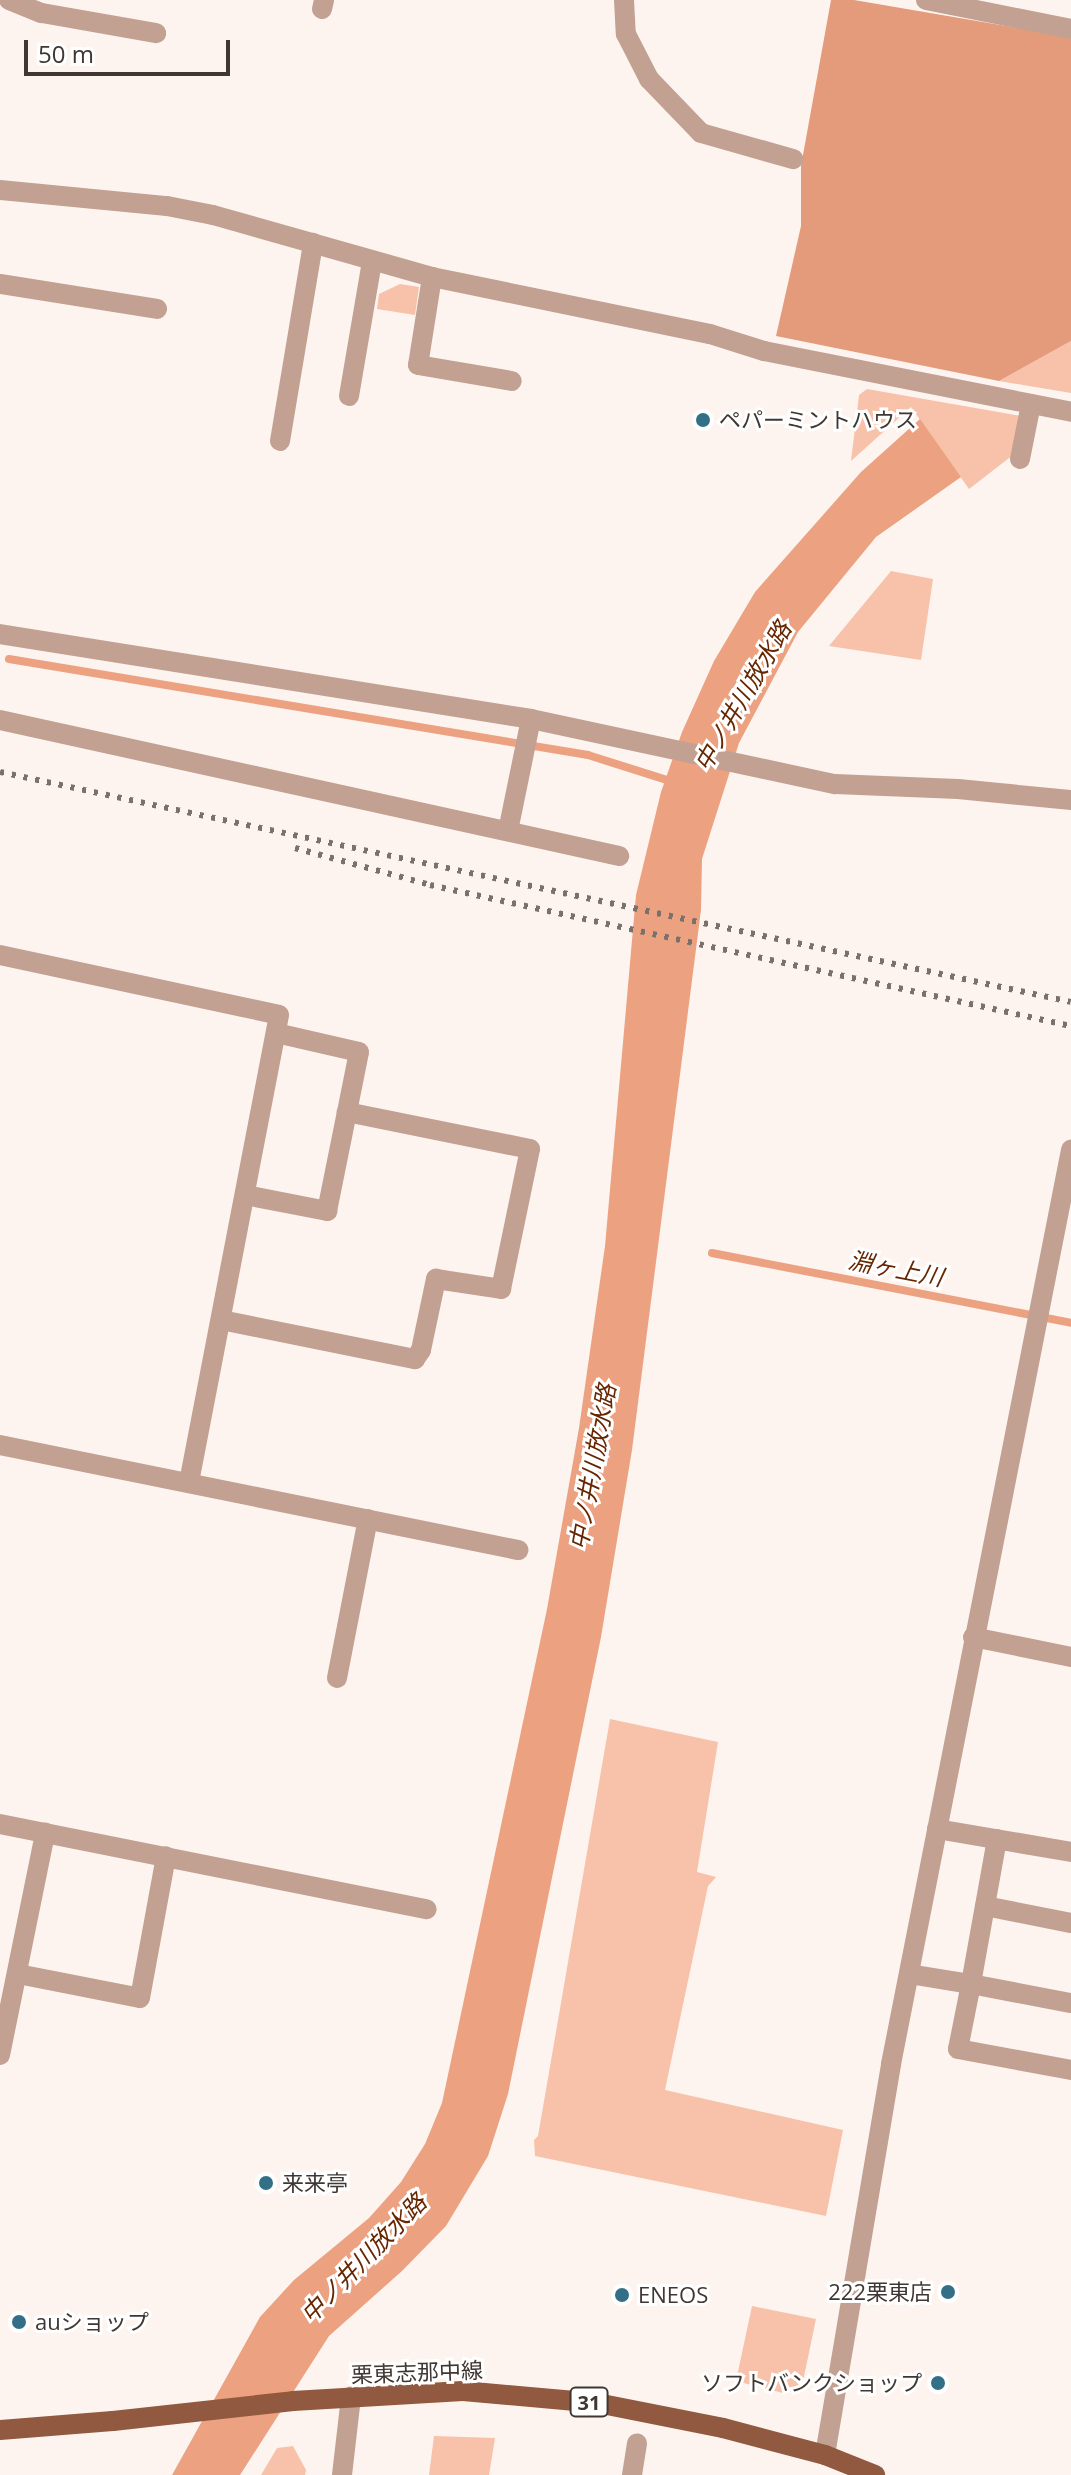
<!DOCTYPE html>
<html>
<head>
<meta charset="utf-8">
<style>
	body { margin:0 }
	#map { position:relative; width:1071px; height:2475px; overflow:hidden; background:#fdf4f0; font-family:"Open Sans","Noto Sans JP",sans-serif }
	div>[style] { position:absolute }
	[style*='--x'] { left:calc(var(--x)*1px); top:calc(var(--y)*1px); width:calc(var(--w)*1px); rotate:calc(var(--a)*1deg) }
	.green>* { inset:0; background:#f8c1a9 }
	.forest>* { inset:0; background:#e49b7b }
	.water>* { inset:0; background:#eca281 }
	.stream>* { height:8px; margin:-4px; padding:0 4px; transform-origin:4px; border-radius:4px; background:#eca281 }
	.minor>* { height:20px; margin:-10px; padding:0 10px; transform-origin:10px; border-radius:10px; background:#c2a192 }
	.major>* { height:20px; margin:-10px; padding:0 10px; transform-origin:10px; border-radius:10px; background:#91593f }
	.rail>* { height:6px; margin-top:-3px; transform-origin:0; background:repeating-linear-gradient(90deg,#7a716d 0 4px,transparent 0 12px) }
	.dots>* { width:22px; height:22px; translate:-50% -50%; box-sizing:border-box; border:4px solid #fff; border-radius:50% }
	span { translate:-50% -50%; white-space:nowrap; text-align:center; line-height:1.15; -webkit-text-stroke:6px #fff; paint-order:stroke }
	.shield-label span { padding:2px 6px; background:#fff; border:2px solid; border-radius:6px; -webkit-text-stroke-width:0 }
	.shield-label { font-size:20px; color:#3f3733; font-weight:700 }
	.poi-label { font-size:22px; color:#3f3733 }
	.left { translate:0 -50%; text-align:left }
	.right { translate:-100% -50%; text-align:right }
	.street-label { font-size:22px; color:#3f3733 }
	.water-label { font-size:24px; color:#662600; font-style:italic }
	.scale { position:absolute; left:24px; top:40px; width:206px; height:36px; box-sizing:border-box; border:4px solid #3f3733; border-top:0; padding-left:10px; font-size:24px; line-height:28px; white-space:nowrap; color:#3f3733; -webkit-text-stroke:6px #fff; paint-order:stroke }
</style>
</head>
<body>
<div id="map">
	<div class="green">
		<i style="clip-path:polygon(400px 284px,419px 287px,415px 315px,377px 309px,379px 294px)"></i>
		<i style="clip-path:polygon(1071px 341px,1071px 393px,999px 381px)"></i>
		<i style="clip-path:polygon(867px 389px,1021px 416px,1013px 455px,969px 489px,911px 407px,851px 461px,859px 395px)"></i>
		<i style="clip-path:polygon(891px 571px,933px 579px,921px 660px,829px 646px)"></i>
		<i style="clip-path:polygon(610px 1719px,718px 1742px,697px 1872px,716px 1877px,708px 1886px,665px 2090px,843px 2130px,826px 2216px,535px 2156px,534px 2140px,538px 2136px)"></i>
		<i style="clip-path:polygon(752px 2306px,816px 2319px,802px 2386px,787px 2394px,736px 2381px)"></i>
		<i style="clip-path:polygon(434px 2436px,495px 2438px,489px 2475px,429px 2475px)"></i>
		<i style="clip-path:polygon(293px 2446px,306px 2470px,305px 2475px,261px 2475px,277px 2448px)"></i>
	</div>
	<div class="forest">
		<i style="clip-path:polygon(831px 0,854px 0,1071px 37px,1071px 341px,999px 381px,776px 336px,801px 226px,801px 166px)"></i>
	</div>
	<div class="water">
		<i style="clip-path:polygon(920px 419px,961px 477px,876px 537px,798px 632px,739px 743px,702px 859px,701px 910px,632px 1450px,601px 1637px,508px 2094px,488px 2156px,446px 2226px,402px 2271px,329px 2336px,240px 2475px,172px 2475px,260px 2317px,294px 2280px,369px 2218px,401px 2182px,425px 2144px,442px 2103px,547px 1609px,579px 1428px,605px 1246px,636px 895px,661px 792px,682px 732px,714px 661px,755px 592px,861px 472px)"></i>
	</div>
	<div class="stream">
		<i style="--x:9;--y:659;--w:587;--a:9.41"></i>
		<i style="--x:588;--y:755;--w:89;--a:17.6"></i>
		<i style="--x:712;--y:1253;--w:366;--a:11"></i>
	</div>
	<div class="minor">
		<i style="--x:9;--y:0;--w:35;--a:22"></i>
		<i style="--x:42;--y:13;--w:116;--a:10"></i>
		<i style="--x:624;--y:0;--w:34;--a:87"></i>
		<i style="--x:626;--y:34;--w:51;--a:62.9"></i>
		<i style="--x:649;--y:79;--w:75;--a:46.1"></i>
		<i style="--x:701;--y:133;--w:96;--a:15.8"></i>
		<i style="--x:926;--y:0;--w:148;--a:11.3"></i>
		<i style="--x:322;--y:9;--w:9;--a:-77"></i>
		<i style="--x:0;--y:190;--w:168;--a:5.5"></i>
		<i style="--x:167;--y:206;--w:47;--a:11.1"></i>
		<i style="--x:213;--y:215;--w:228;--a:15.8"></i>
		<i style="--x:432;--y:277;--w:284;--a:11.6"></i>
		<i style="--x:710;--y:334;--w:57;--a:17.5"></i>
		<i style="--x:764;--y:351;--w:313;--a:11.2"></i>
		<i style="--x:432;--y:277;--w:89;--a:99"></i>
		<i style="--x:418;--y:365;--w:95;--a:9.7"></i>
		<i style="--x:0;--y:284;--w:159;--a:9"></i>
		<i style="--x:349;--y:396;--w:137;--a:-80.3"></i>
		<i style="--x:280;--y:441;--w:201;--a:-80.5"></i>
		<i style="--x:1020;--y:459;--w:56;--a:-78.7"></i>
		<i style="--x:0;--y:634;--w:538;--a:9.09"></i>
		<i style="--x:531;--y:719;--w:311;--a:12.1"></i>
		<i style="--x:835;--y:784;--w:123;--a:2.3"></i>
		<i style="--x:958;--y:789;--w:114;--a:5.6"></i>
		<i style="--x:0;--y:720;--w:634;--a:12.39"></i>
		<i style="--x:508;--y:831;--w:114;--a:-78.4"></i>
		<i style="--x:0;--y:955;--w:285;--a:12.1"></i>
		<i style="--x:279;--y:1015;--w:476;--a:100.9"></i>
		<i style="--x:245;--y:1195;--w:84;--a:11"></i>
		<i style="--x:327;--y:1211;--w:101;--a:-78.6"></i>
		<i style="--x:221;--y:1320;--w:198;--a:11.4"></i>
		<i style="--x:415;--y:1359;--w:11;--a:-56"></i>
		<i style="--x:421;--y:1350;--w:73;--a:-78.1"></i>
		<i style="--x:436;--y:1279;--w:66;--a:8.7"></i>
		<i style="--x:501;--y:1289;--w:143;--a:-78.3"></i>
		<i style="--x:530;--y:1149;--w:187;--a:-168.6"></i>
		<i style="--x:347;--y:1112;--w:61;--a:-78.7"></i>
		<i style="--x:359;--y:1052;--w:85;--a:-167.1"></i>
		<i style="--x:0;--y:1445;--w:529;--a:11.46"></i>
		<i style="--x:973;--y:1637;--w:100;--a:11.5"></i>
		<i style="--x:337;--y:1678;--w:162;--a:-79"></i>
		<i style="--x:0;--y:1824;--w:435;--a:11.3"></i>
		<i style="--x:937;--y:1829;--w:136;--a:9.7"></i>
		<i style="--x:997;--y:1839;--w:147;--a:100.2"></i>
		<i style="--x:971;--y:1984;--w:102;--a:10.8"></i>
		<i style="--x:985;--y:1906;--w:88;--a:11.2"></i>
		<i style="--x:18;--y:1974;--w:124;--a:11.1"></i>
		<i style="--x:140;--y:1998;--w:144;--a:-79.6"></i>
		<i style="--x:909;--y:1974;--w:63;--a:9.2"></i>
		<i style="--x:971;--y:1984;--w:66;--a:101.3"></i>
		<i style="--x:958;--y:2049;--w:115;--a:10.5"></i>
		<i style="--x:0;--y:2055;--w:227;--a:-78.5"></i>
		<i style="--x:825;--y:2455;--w:397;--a:-80.4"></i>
		<i style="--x:891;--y:2064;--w:932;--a:-78.86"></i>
		<i style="--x:342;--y:2475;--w:79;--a:-83.4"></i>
		<i style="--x:632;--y:2475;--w:32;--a:-81"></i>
	</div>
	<div class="major">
		<i style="--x:0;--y:2430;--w:113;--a:-4.6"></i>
		<i style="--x:113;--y:2421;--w:181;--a:-6.3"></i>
		<i style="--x:293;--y:2401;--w:170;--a:-3.4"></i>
		<i style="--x:463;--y:2391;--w:135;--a:5.1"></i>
		<i style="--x:597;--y:2403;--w:128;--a:11.2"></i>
		<i style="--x:723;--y:2428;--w:106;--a:14.8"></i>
		<i style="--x:825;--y:2455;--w:54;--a:21.8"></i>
	</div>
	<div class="rail">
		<i style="--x:0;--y:772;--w:1095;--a:12.12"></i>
		<i style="--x:295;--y:848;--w:140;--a:15.3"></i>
		<i style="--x:430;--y:885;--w:656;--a:12.41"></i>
	</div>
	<div class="dots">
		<i style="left:703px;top:420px;background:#337087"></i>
		<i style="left:266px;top:2183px;background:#337087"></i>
		<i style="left:948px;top:2292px;background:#337087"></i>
		<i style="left:622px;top:2295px;background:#337087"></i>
		<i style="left:19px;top:2322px;background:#337087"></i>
		<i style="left:938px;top:2383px;background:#337087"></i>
	</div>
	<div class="shield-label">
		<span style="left:589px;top:2402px">31</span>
	</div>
	<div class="poi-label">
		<span class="left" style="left:719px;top:420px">ペパーミントハウス</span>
		<span class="left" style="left:282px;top:2183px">来来亭</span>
		<span class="right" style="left:932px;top:2292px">222栗東店</span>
		<span class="left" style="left:638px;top:2295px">ENEOS</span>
		<span class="left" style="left:35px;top:2322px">auショップ</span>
		<span class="right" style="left:922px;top:2383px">ソフトバンクショップ</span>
	</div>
	<div class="street-label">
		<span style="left:417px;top:2372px;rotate:-2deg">栗東志那中線</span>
	</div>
	<div class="water-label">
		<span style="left:742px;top:696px;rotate:-60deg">中ノ井川放水路</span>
		<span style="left:896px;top:1268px;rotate:11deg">淵ヶ上川</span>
		<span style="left:592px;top:1467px;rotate:-80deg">中ノ井川放水路</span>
		<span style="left:363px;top:2258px;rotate:-46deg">中ノ井川放水路</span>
	</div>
	<div class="scale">50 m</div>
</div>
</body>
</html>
